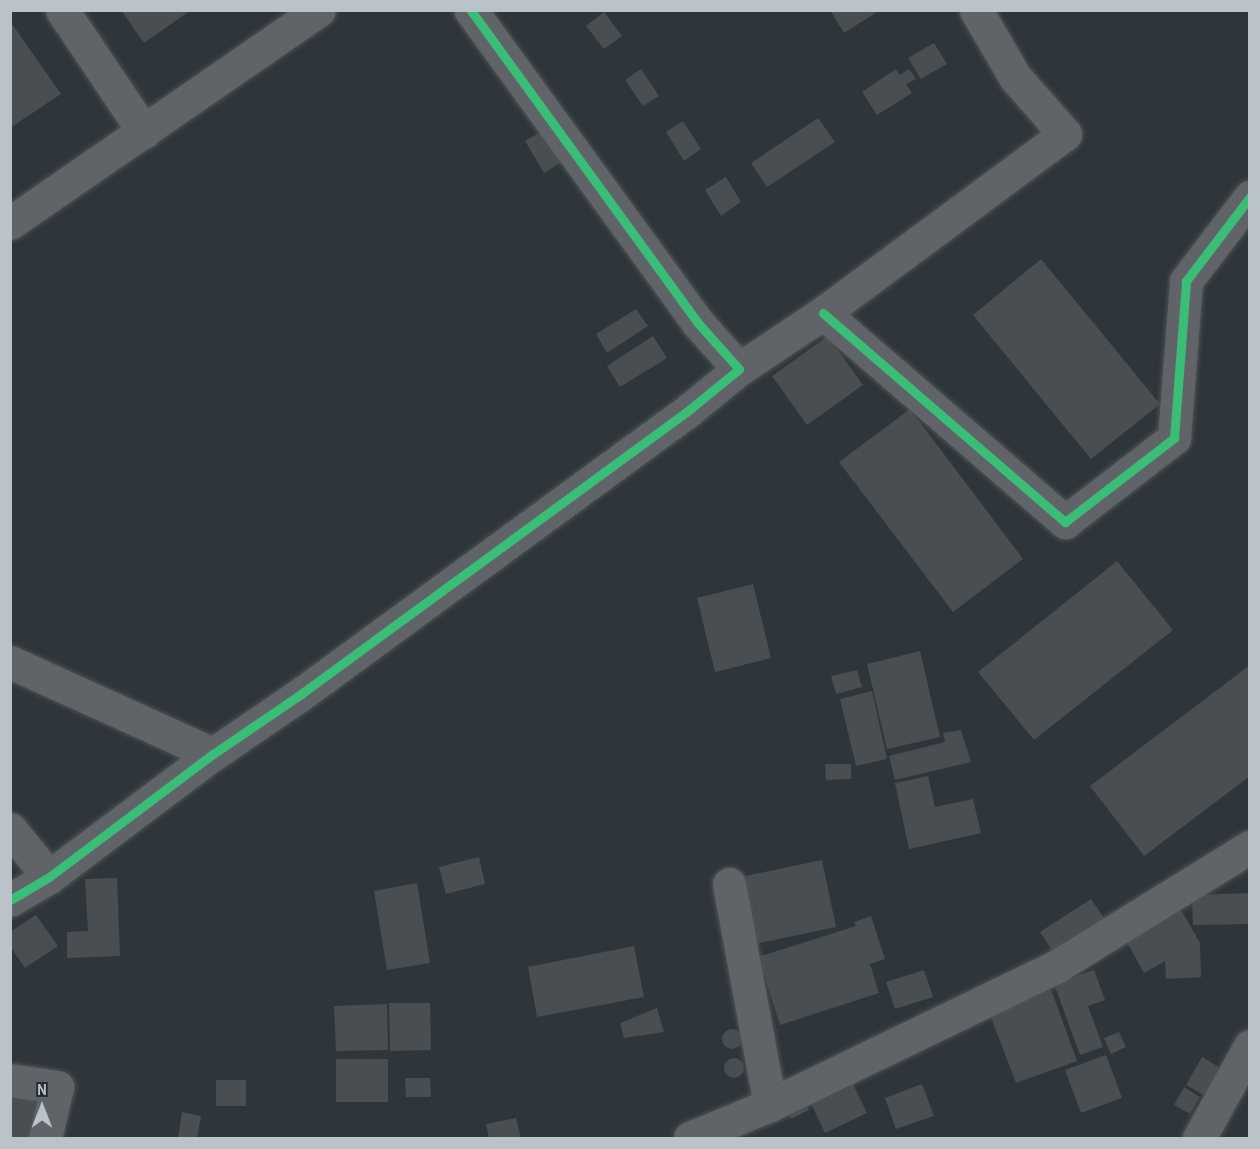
<!DOCTYPE html>
<html>
<head>
<meta charset="utf-8">
<style>
	body { margin:0 }
	#map { position:relative; width:1260px; height:1149px; overflow:hidden; background:#2f363b; font-family:"Archivo Narrow",sans-serif }
	div>[style] { position:absolute }
	[style*='--x'] { left:calc(var(--x)*1px); top:calc(var(--y)*1px); width:calc(var(--w)*1px); rotate:calc(var(--a)*1deg) }
	.building>* { inset:0; background:#484e52 }
	.round { border-radius:50% }
	.roads { filter:drop-shadow(0 0 2px #4d5255) drop-shadow(0 0 2px #4d5255) }
	.minor>* { height:33px; margin:-16.5px; padding:0 16.5px; transform-origin:16.5px; border-radius:16.5px; background:#606468 }
	.cycleway>* { height:9px; margin:-4.5px; padding:0 4.5px; transform-origin:4.5px; border-radius:4.5px; background:#3abd76 }
	span { translate:-50% -50%; white-space:nowrap; text-align:center; line-height:1.15; -webkit-text-stroke:4.5px #222d35; paint-order:stroke }
	.frame { position:absolute; inset:0; border:12px solid #bbc3ca; pointer-events:none }
	.north { position:absolute; left:12px; top:1077px; width:60px; height:60px; -webkit-text-stroke:4px #222d35; paint-order:stroke; rotate:0deg; font-size:16px; font-weight:700; line-height:24px; text-align:center; color:#bbc3ca }
	.north::after { content:''; display:block; margin:auto; width:21px; height:27px; background:#bbc3ca; clip-path:polygon(50% 0,100% 100%,50% 72%,0 100%) }
</style>
</head>
<body>
<div id="map">
	<div class="building">
		<i style="clip-path:polygon(121px 10px,191px 10px,144px 43px)"></i>
		<i style="clip-path:polygon(830px 10px,880px 10px,844px 33px)"></i>
		<i style="clip-path:polygon(604px 12px,622px 36px,604px 49px,586px 26px)"></i>
		<i style="clip-path:polygon(10px 21px,61px 94px,10px 128px)"></i>
		<i style="clip-path:polygon(934px 43px,947px 64px,921px 79px,908px 58px)"></i>
		<i style="clip-path:polygon(641px 69px,659px 96px,643px 106px,625px 80px)"></i>
		<i style="clip-path:polygon(896px 69px,900px 75px,909px 69px,916px 79px,906px 84px,912px 93px,877px 115px,862px 92px)"></i>
		<i style="clip-path:polygon(818px 118px,835px 142px,767px 187px,751px 163px)"></i>
		<i style="clip-path:polygon(683px 121px,701px 149px,684px 161px,666px 132px)"></i>
		<i style="clip-path:polygon(544px 130px,563px 161px,544px 173px,525px 141px)"></i>
		<i style="clip-path:polygon(726px 177px,741px 202px,721px 216px,705px 190px)"></i>
		<i style="clip-path:polygon(1041px 259px,1160px 404px,1091px 459px,973px 315px)"></i>
		<i style="clip-path:polygon(636px 309px,648px 326px,607px 353px,596px 334px)"></i>
		<i style="clip-path:polygon(653px 336px,667px 358px,620px 387px,607px 366px)"></i>
		<i style="clip-path:polygon(828px 336px,863px 385px,807px 425px,772px 376px)"></i>
		<i style="clip-path:polygon(910px 409px,1023px 559px,953px 612px,839px 462px)"></i>
		<i style="clip-path:polygon(1117px 561px,1173px 630px,1034px 740px,978px 672px)"></i>
		<i style="clip-path:polygon(753px 584px,771px 658px,715px 672px,697px 598px)"></i>
		<i style="clip-path:polygon(920px 651px,940px 737px,887px 749px,867px 664px)"></i>
		<i style="clip-path:polygon(1250px 665px,1250px 776px,1144px 856px,1090px 786px)"></i>
		<i style="clip-path:polygon(857px 670px,862px 687px,836px 694px,831px 676px)"></i>
		<i style="clip-path:polygon(872px 691px,887px 759px,856px 766px,840px 699px)"></i>
		<i style="clip-path:polygon(961px 730px,971px 762px,895px 780px,889px 756px,945px 742px,943px 733px)"></i>
		<i style="clip-path:polygon(825px 764px,851px 764px,851px 779px,826px 780px)"></i>
		<i style="clip-path:polygon(928px 776px,935px 807px,973px 799px,981px 833px,909px 849px,895px 783px)"></i>
		<i style="clip-path:polygon(479px 857px,485px 884px,446px 894px,439px 867px)"></i>
		<i style="clip-path:polygon(822px 860px,836px 927px,755px 944px,740px 877px)"></i>
		<i style="clip-path:polygon(117px 878px,120px 956px,67px 958px,67px 932px,88px 931px,85px 879px)"></i>
		<i style="clip-path:polygon(417px 883px,430px 963px,387px 970px,374px 891px)"></i>
		<i style="clip-path:polygon(1250px 893px,1250px 924px,1193px 925px,1192px 895px)"></i>
		<i style="clip-path:polygon(1091px 899px,1108px 924px,1057px 958px,1040px 932px)"></i>
		<i style="clip-path:polygon(1180px 908px,1200px 943px,1201px 977px,1166px 979px,1165px 961px,1144px 973px,1125px 939px)"></i>
		<i style="clip-path:polygon(36px 915px,58px 946px,25px 968px,10px 946px,10px 932px)"></i>
		<i style="clip-path:polygon(871px 916px,885px 959px,870px 964px,879px 993px,780px 1025px,758px 957px,856px 926px,854px 922px)"></i>
		<i style="clip-path:polygon(634px 946px,644px 997px,537px 1017px,528px 967px)"></i>
		<i style="clip-path:polygon(924px 970px,933px 997px,895px 1009px,886px 982px)"></i>
		<i style="clip-path:polygon(1094px 970px,1105px 1000px,1088px 1006px,1103px 1047px,1080px 1055px,1054px 984px)"></i>
		<i style="clip-path:polygon(1051px 989px,1077px 1061px,1016px 1083px,989px 1012px)"></i>
		<i style="clip-path:polygon(389px 1003px,430px 1003px,431px 1050px,390px 1051px)"></i>
		<i style="clip-path:polygon(387px 1004px,388px 1050px,336px 1051px,334px 1006px)"></i>
		<i style="clip-path:polygon(657px 1008px,664px 1032px,624px 1038px,620px 1023px)"></i>
		<i class="round" style="left:722px;top:1029px;width:20px;height:20px"></i>
		<i style="clip-path:polygon(1119px 1032px,1126px 1047px,1111px 1054px,1104px 1038px)"></i>
		<i style="clip-path:polygon(1106px 1055px,1122px 1098px,1081px 1113px,1065px 1070px)"></i>
		<i style="clip-path:polygon(1202px 1057px,1227px 1072px,1211px 1099px,1186px 1085px)"></i>
		<i class="round" style="left:724px;top:1058px;width:20px;height:20px"></i>
		<i style="clip-path:polygon(336px 1059px,388px 1059px,388px 1102px,336px 1102px)"></i>
		<i style="clip-path:polygon(849px 1076px,867px 1113px,825px 1133px,807px 1095px)"></i>
		<i style="clip-path:polygon(405px 1078px,430px 1078px,431px 1097px,406px 1097px)"></i>
		<i style="clip-path:polygon(216px 1080px,246px 1080px,246px 1106px,216px 1106px)"></i>
		<i style="clip-path:polygon(922px 1084px,934px 1116px,896px 1129px,885px 1098px)"></i>
		<i style="clip-path:polygon(10px 1087px,46px 1093px,39px 1138px,10px 1138px)"></i>
		<i style="clip-path:polygon(1184px 1087px,1200px 1097px,1190px 1114px,1174px 1105px)"></i>
		<i style="clip-path:polygon(802px 1097px,809px 1110px,791px 1119px,784px 1107px)"></i>
		<i style="clip-path:polygon(182px 1112px,201px 1116px,197px 1138px,178px 1138px)"></i>
		<i style="clip-path:polygon(516px 1118px,521px 1138px,489px 1138px,486px 1124px)"></i>
	</div>
	<div class="roads">
		<div class="minor">
			<i style="--x:62;--y:10;--w:147;--a:56.1"></i>
			<i style="--x:10;--y:223;--w:375;--a:-34.6"></i>
			<i style="--x:823;--y:313;--w:320;--a:40.8"></i>
			<i style="--x:1065;--y:522;--w:138;--a:-37.6"></i>
			<i style="--x:1174;--y:438;--w:157;--a:-85.6"></i>
			<i style="--x:1186;--y:281;--w:106;--a:-52.7"></i>
			<i style="--x:739;--y:369;--w:101;--a:-33.7"></i>
			<i style="--x:823;--y:313;--w:301;--a:-36.5"></i>
			<i style="--x:1065;--y:134;--w:76;--a:-131.3"></i>
			<i style="--x:1015;--y:77;--w:78;--a:-120.2"></i>
			<i style="--x:10;--y:662;--w:223;--a:24.4"></i>
			<i style="--x:10;--y:829;--w:62;--a:50.9"></i>
			<i style="--x:729;--y:884;--w:225;--a:79.5"></i>
			<i style="--x:10;--y:900;--w:45;--a:-30.5"></i>
			<i style="--x:49;--y:877;--w:205;--a:-36.9"></i>
			<i style="--x:213;--y:754;--w:107;--a:-34.3"></i>
			<i style="--x:301;--y:694;--w:482;--a:-36.2"></i>
			<i style="--x:690;--y:409;--w:63;--a:-39.2"></i>
			<i style="--x:739;--y:369;--w:62;--a:-131.7"></i>
			<i style="--x:698;--y:323;--w:387;--a:-126"></i>
			<i style="--x:10;--y:1080;--w:48;--a:8.5"></i>
			<i style="--x:57;--y:1087;--w:52;--a:103.2"></i>
			<i style="--x:690;--y:1138;--w:87;--a:-22.4"></i>
			<i style="--x:770;--y:1105;--w:319;--a:-25.8"></i>
			<i style="--x:1057;--y:966;--w:227;--a:-31.7"></i>
			<i style="--x:1199;--y:1138;--w:105;--a:-61"></i>
		</div>
	</div>
	<div class="cycleway">
		<i style="--x:823;--y:313;--w:320;--a:40.8"></i>
		<i style="--x:1065;--y:522;--w:138;--a:-37.6"></i>
		<i style="--x:1174;--y:438;--w:157;--a:-85.6"></i>
		<i style="--x:1186;--y:281;--w:106;--a:-52.7"></i>
		<i style="--x:10;--y:900;--w:45;--a:-30.5"></i>
		<i style="--x:49;--y:877;--w:205;--a:-36.9"></i>
		<i style="--x:213;--y:754;--w:107;--a:-34.3"></i>
		<i style="--x:301;--y:694;--w:482;--a:-36.2"></i>
		<i style="--x:690;--y:409;--w:63;--a:-39.2"></i>
		<i style="--x:739;--y:369;--w:62;--a:-131.7"></i>
		<i style="--x:698;--y:323;--w:387;--a:-126"></i>
	</div>
	<div class="frame"></div>
	<div class="north">N</div>
</div>
</body>
</html>
